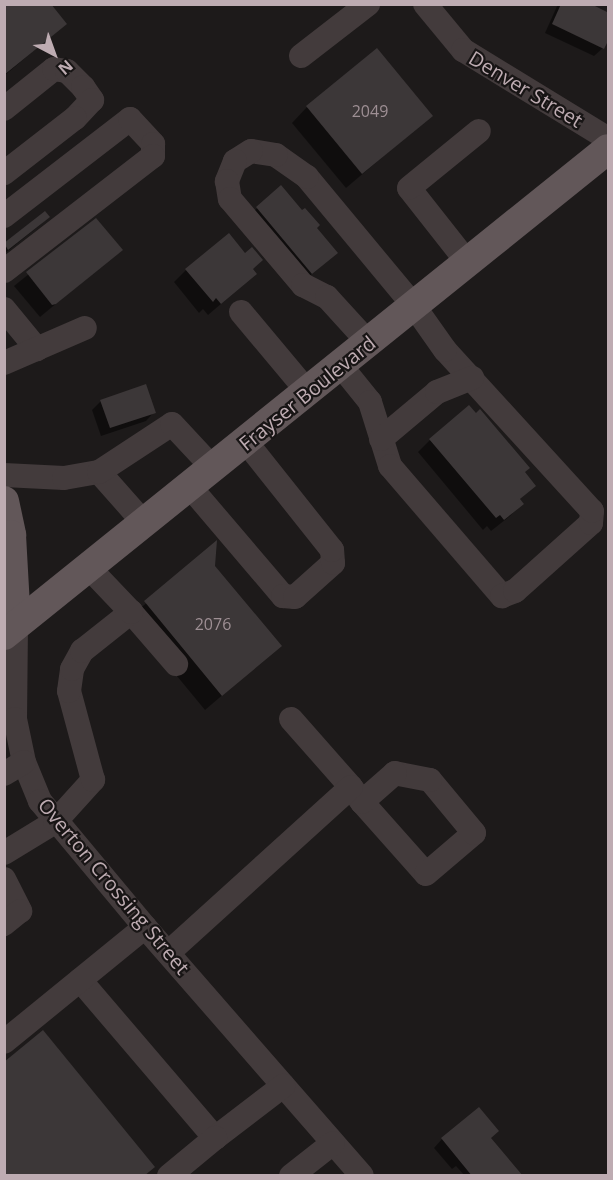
<!DOCTYPE html>
<html>
<head>
<meta charset="utf-8">
<style>
	body { margin:0 }
	#map { position:relative; width:613px; height:1180px; overflow:hidden; background:#1d1a1a; font-family:"Open Sans",sans-serif }
	div>[style] { position:absolute }
	[style*='--x'] { left:calc(var(--x)*1px); top:calc(var(--y)*1px); width:calc(var(--w)*1px); rotate:calc(var(--a)*1deg) }
	.shadow>* { inset:0; background:#0007 }
	.building>* { inset:0; background:#3c3738 }
	.minor>* { height:24px; margin:-12px; padding:0 12px; transform-origin:12px; border-radius:12px; background:#433b3c }
	.major>* { height:30px; margin:-15px; padding:0 15px; transform-origin:15px; border-radius:15px; background:#625759 }
	span { translate:-50% -50%; white-space:nowrap; text-align:center; line-height:1.15; -webkit-text-stroke:4.5px #181515; paint-order:stroke }
	.number-label { font-size:16px; color:#9e8f94 }
	.number-label span { -webkit-text-stroke-width:0 }
	.street-label { font-size:20px; color:#beacb2 }
	.frame { position:absolute; inset:0; border:6px solid #beacb2; pointer-events:none }
	.north { position:absolute; left:24px; top:24px; width:60px; height:60px; -webkit-text-stroke:4px #181515; paint-order:stroke; rotate:139deg; font-size:16px; font-weight:700; line-height:24px; text-align:center; color:#beacb2 }
	.north::after { content:''; display:block; margin:auto; width:21px; height:27px; background:#beacb2; clip-path:polygon(50% 0,100% 100%,50% 72%,0 100%) }
</style>
</head>
<body>
<div id="map">
	<div class="shadow">
		<i style="clip-path:polygon(4px 4px,65px 24px,4px 76px)"></i>
		<i style="clip-path:polygon(558px 4px,587px 4px,603px 48px,594px 56px,545px 33px)"></i>
		<i style="clip-path:polygon(307px 107px,431px 116px,346px 188px,292px 123px)"></i>
		<i style="clip-path:polygon(281px 187px,336px 253px,299px 285px,244px 220px)"></i>
		<i style="clip-path:polygon(48px 217px,40px 225px,4px 254px,4px 243px)"></i>
		<i style="clip-path:polygon(96px 220px,121px 250px,40px 317px,14px 286px)"></i>
		<i style="clip-path:polygon(245px 255px,252px 270px,242px 286px,208px 315px,203px 309px,199px 313px,174px 282px,186px 270px)"></i>
		<i style="clip-path:polygon(101px 401px,154px 412px,146px 421px,101px 436px,92px 410px)"></i>
		<i style="clip-path:polygon(430px 440px,534px 486px,519px 500px,522px 503px,510px 516px,491px 531px,487px 526px,483px 530px,418px 452px)"></i>
		<i style="clip-path:polygon(215px 544px,214px 566px,280px 646px,205px 710px,129px 618px)"></i>
		<i style="clip-path:polygon(489px 1138px,521px 1176px,465px 1176px,456px 1166px,452px 1169px,434px 1148px,442px 1139px)"></i>
	</div>
	<div class="building">
		<i style="clip-path:polygon(4px 4px,51px 4px,67px 24px,4px 75px)"></i>
		<i style="clip-path:polygon(561px 4px,591px 4px,609px 13px,609px 39px,604px 49px,552px 24px)"></i>
		<i style="clip-path:polygon(377px 48px,433px 116px,362px 174px,306px 106px)"></i>
		<i style="clip-path:polygon(281px 185px,302px 210px,305px 208px,320px 225px,317px 228px,338px 253px,312px 274px,256px 207px)"></i>
		<i style="clip-path:polygon(45px 211px,50px 217px,8px 250px,4px 243px)"></i>
		<i style="clip-path:polygon(96px 218px,123px 250px,56px 304px,52px 305px,26px 272px)"></i>
		<i style="clip-path:polygon(229px 233px,245px 253px,252px 247px,263px 260px,253px 269px,257px 274px,221px 304px,216px 298px,213px 302px,185px 269px)"></i>
		<i style="clip-path:polygon(146px 384px,156px 413px,110px 428px,100px 400px)"></i>
		<i style="clip-path:polygon(469px 405px,476px 413px,480px 409px,530px 468px,525px 472px,536px 486px,520px 499px,524px 504px,504px 520px,500px 515px,496px 518px,429px 439px)"></i>
		<i style="clip-path:polygon(217px 540px,215px 566px,282px 646px,222px 696px,144px 601px)"></i>
		<i style="clip-path:polygon(43px 1030px,155px 1167px,144px 1176px,4px 1176px,4px 1062px)"></i>
		<i style="clip-path:polygon(479px 1107px,499px 1131px,491px 1138px,523px 1176px,472px 1176px,441px 1138px)"></i>
	</div>
	<div class="minor">
		<i style="--x:425;--y:4;--w:60;--a:50.4"></i>
		<i style="--x:463;--y:50;--w:170;--a:31.5"></i>
		<i style="--x:301;--y:56;--w:85;--a:-37.8"></i>
		<i style="--x:4;--y:109;--w:64;--a:-38.7"></i>
		<i style="--x:54;--y:69;--w:13;--a:9"></i>
		<i style="--x:67;--y:71;--w:23;--a:45"></i>
		<i style="--x:83;--y:87;--w:16;--a:55"></i>
		<i style="--x:92;--y:100;--w:25;--a:133"></i>
		<i style="--x:75;--y:118;--w:90;--a:142.2"></i>
		<i style="--x:4;--y:216;--w:159;--a:-37.6"></i>
		<i style="--x:130;--y:119;--w:34;--a:47"></i>
		<i style="--x:153;--y:144;--w:12;--a:90"></i>
		<i style="--x:153;--y:156;--w:188;--a:142.3"></i>
		<i style="--x:468;--y:263;--w:95;--a:-128.2"></i>
		<i style="--x:409;--y:188;--w:90;--a:-39.2"></i>
		<i style="--x:4;--y:309;--w:52;--a:50.5"></i>
		<i style="--x:241;--y:312;--w:104;--a:50.1"></i>
		<i style="--x:4;--y:363;--w:88;--a:-23.4"></i>
		<i style="--x:341;--y:366;--w:46;--a:51.1"></i>
		<i style="--x:370;--y:402;--w:67;--a:72.6"></i>
		<i style="--x:390;--y:466;--w:172;--a:49.3"></i>
		<i style="--x:502;--y:596;--w:14;--a:-21"></i>
		<i style="--x:515;--y:591;--w:102;--a:-41.8"></i>
		<i style="--x:591;--y:523;--w:12;--a:-85"></i>
		<i style="--x:592;--y:511;--w:218;--a:-132.4"></i>
		<i style="--x:445;--y:350;--w:54;--a:-125.2"></i>
		<i style="--x:414;--y:306;--w:168;--a:-129.7"></i>
		<i style="--x:307;--y:177;--w:38;--a:-145"></i>
		<i style="--x:276;--y:155;--w:25;--a:-171"></i>
		<i style="--x:251;--y:151;--w:19;--a:148"></i>
		<i style="--x:235;--y:161;--w:22;--a:112"></i>
		<i style="--x:227;--y:181;--w:18;--a:81"></i>
		<i style="--x:230;--y:199;--w:113;--a:49.7"></i>
		<i style="--x:303;--y:285;--w:27;--a:27"></i>
		<i style="--x:327;--y:297;--w:62;--a:47.6"></i>
		<i style="--x:381;--y:439;--w:73;--a:-40"></i>
		<i style="--x:437;--y:392;--w:38;--a:-22"></i>
		<i style="--x:99;--y:472;--w:69;--a:48.5"></i>
		<i style="--x:4;--y:475;--w:60;--a:2.9"></i>
		<i style="--x:64;--y:478;--w:36;--a:-10"></i>
		<i style="--x:99;--y:472;--w:87;--a:-33.3"></i>
		<i style="--x:172;--y:424;--w:62;--a:47"></i>
		<i style="--x:191;--y:488;--w:142;--a:49.6"></i>
		<i style="--x:283;--y:596;--w:12;--a:5"></i>
		<i style="--x:295;--y:597;--w:51;--a:-41.8"></i>
		<i style="--x:333;--y:563;--w:13;--a:-94"></i>
		<i style="--x:332;--y:550;--w:137;--a:-128.5"></i>
		<i style="--x:131;--y:612;--w:69;--a:49.1"></i>
		<i style="--x:16;--y:625;--w:94;--a:90.6"></i>
		<i style="--x:15;--y:719;--w:44;--a:78.2"></i>
		<i style="--x:24;--y:762;--w:42;--a:67.7"></i>
		<i style="--x:40;--y:801;--w:164;--a:50.2"></i>
		<i style="--x:145;--y:927;--w:330;--a:48.9"></i>
		<i style="--x:291;--y:719;--w:91;--a:48.6"></i>
		<i style="--x:351;--y:787;--w:19;--a:54"></i>
		<i style="--x:362;--y:802;--w:96;--a:48.4"></i>
		<i style="--x:426;--y:874;--w:63;--a:-40.5"></i>
		<i style="--x:474;--y:833;--w:69;--a:-129.7"></i>
		<i style="--x:430;--y:780;--w:36;--a:-169"></i>
		<i style="--x:395;--y:773;--w:44;--a:138.7"></i>
		<i style="--x:4;--y:774;--w:23;--a:-31"></i>
		<i style="--x:4;--y:853;--w:60;--a:-31.3"></i>
		<i style="--x:55;--y:822;--w:57;--a:-47.9"></i>
		<i style="--x:93;--y:780;--w:92;--a:-105.1"></i>
		<i style="--x:69;--y:691;--w:22;--a:-82"></i>
		<i style="--x:72;--y:669;--w:21;--a:-61"></i>
		<i style="--x:82;--y:651;--w:63;--a:-38.5"></i>
		<i style="--x:131;--y:612;--w:59;--a:-133.6"></i>
		<i style="--x:4;--y:879;--w:36;--a:63"></i>
		<i style="--x:20;--y:911;--w:21;--a:141"></i>
		<i style="--x:168;--y:953;--w:247;--a:-42.2"></i>
		<i style="--x:80;--y:980;--w:208;--a:49.5"></i>
		<i style="--x:215;--y:1138;--w:86;--a:-37.4"></i>
		<i style="--x:4;--y:1042;--w:182;--a:-39.2"></i>
		<i style="--x:169;--y:1176;--w:60;--a:-39.6"></i>
		<i style="--x:291;--y:1176;--w:53;--a:-38.2"></i>
	</div>
	<div class="major">
		<i style="--x:4;--y:501;--w:35;--a:78"></i>
		<i style="--x:11;--y:535;--w:90;--a:86.8"></i>
		<i style="--x:4;--y:635;--w:775;--a:-38.82"></i>
	</div>
	<div class="number-label">
		<span style="left:370px;top:111px">2049</span>
		<span style="left:213px;top:624px">2076</span>
	</div>
	<div class="street-label">
		<span style="left:526px;top:89px;rotate:31deg">Denver Street</span>
		<span style="left:307px;top:393px;rotate:-39deg">Frayser Boulevard</span>
		<span style="left:114px;top:886px;rotate:50deg">Overton Crossing Street</span>
	</div>
	<div class="frame"></div>
	<div class="north">N</div>
</div>
</body>
</html>
